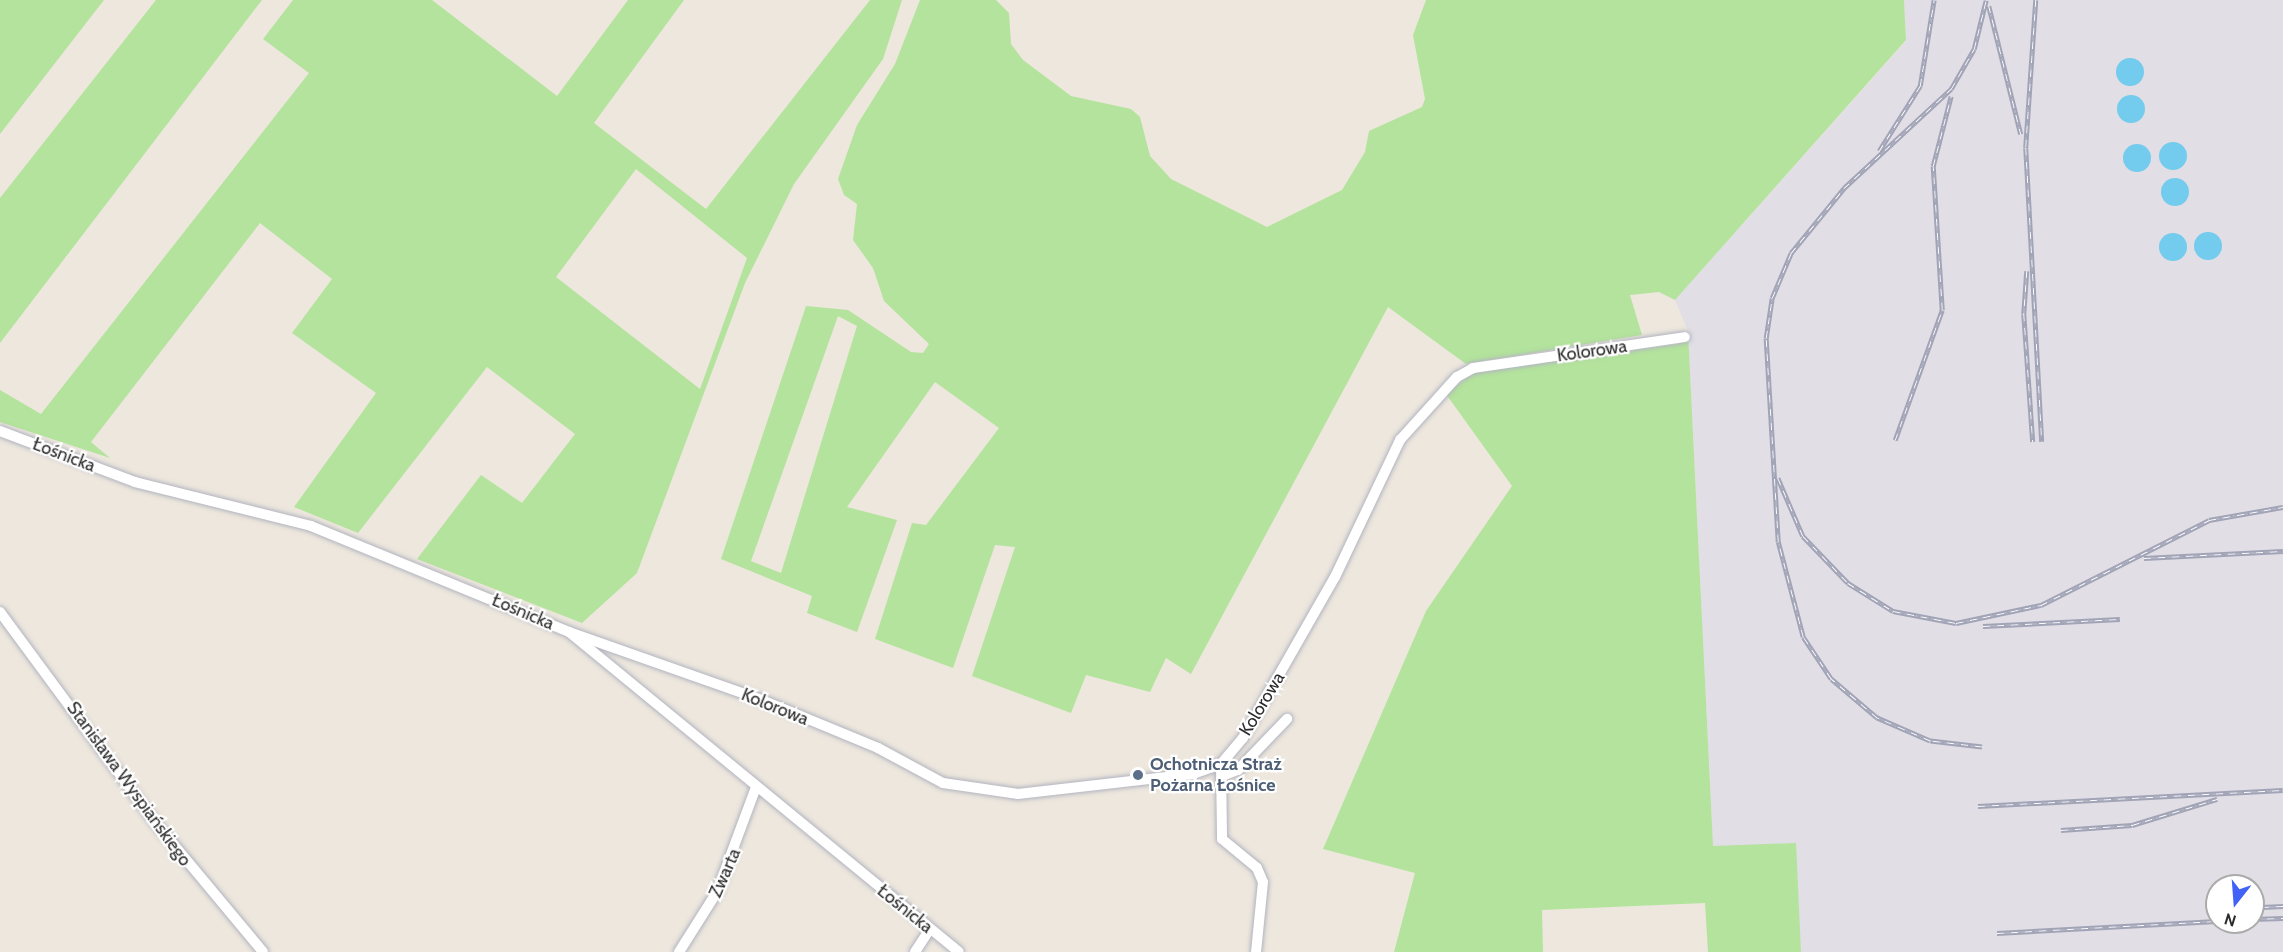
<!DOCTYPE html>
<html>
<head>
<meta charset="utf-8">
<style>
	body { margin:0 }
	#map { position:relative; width:2283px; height:952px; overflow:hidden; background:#ede7de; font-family:Cabin,sans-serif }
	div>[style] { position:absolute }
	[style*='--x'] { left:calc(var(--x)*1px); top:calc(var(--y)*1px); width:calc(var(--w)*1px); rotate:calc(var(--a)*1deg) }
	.industrial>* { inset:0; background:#e1dee6 }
	.green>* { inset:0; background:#b3e39c }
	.water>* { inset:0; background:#73cbed }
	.round { border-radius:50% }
	.roads { filter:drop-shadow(0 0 2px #b2b4bf) drop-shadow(0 0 2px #b2b4bf) }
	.minor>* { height:10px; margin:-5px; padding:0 5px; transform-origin:5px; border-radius:5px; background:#fff }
	.rail>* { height:4.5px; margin-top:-2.25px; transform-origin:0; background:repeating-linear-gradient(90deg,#fff 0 7px,#a1a4b6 0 14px); box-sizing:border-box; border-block:2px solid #a1a4b6 }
	.dots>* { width:16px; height:16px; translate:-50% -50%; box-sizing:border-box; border:3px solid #fff; border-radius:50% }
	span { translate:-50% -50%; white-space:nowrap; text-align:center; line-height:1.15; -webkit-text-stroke:4.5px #fff; paint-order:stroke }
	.street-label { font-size:18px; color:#2c2c2c }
	.service-label { font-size:18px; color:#4e5e75; font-weight:700 }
	.left { translate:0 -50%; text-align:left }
	.north { position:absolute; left:2205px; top:874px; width:60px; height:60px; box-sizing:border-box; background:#fff; border:2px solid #ababab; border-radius:50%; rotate:197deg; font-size:16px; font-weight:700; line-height:24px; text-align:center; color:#2c2c2c }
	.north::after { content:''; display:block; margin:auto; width:21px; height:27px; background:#4161f7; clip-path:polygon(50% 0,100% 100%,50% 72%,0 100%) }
</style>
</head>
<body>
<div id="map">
	<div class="industrial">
		<i style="clip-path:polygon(evenodd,1904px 0,2283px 0,2283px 952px,1801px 952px,1795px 844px,1713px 847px,1688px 331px,1675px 300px,1906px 41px,1904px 0,2217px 886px,2253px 886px,2253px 922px,2217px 922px,2217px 886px)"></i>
	</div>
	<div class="green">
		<i style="clip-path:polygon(0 0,104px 0,0 134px)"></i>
		<i style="clip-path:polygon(156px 0,262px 0,0 343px,0 198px)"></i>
		<i style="clip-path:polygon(evenodd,293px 0,432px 0,557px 96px,628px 0,684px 0,594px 123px,706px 209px,870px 0,902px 0,883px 59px,794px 184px,745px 283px,637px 573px,582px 623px,417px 559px,481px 475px,522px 503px,575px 434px,487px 367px,358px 533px,294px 507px,376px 393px,292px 333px,332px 279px,260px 223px,91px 442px,110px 458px,0 422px,0 390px,41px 414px,309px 73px,263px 39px,293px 0,636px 169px,747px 258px,700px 389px,556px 277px,636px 169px)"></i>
		<i style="clip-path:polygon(evenodd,920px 0,996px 0,1009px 13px,1011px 44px,1023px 60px,1071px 96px,1131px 109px,1140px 117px,1150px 156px,1171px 179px,1267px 227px,1342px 190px,1365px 152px,1369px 131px,1422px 107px,1425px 99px,1413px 35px,1426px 0,1904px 0,1906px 40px,1675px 300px,1659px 292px,1630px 295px,1642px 335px,1466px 364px,1388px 307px,1191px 674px,1166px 658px,1150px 692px,1086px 675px,1071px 713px,972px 676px,1015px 547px,995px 545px,953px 668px,875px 639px,912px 523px,926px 525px,999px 428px,935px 382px,847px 507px,897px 520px,857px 632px,807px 613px,812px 596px,721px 559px,806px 306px,848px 310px,911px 352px,923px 353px,929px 344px,884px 301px,873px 268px,853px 240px,857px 204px,844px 195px,838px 179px,857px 125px,895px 64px,920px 0,838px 316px,857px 326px,781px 573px,751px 561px,838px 316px)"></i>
		<i style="clip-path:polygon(1688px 331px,1713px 846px,1796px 843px,1801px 952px,1708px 952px,1705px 903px,1542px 910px,1543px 952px,1394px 952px,1415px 873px,1323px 849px,1426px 611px,1512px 486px,1446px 394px,1473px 373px,1678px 344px)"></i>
	</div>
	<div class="water">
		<i class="round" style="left:2116px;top:58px;width:28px;height:28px"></i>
		<i class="round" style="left:2117px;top:95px;width:28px;height:28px"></i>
		<i class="round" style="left:2159px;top:142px;width:28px;height:28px"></i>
		<i class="round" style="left:2123px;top:144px;width:28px;height:28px"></i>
		<i class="round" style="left:2161px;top:178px;width:28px;height:28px"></i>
		<i class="round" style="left:2194px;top:232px;width:28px;height:28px"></i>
		<i class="round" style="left:2159px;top:233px;width:28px;height:28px"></i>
	</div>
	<div class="roads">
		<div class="minor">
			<i style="--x:0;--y:431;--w:144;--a:20.7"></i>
			<i style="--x:135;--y:482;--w:181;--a:14"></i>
			<i style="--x:311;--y:526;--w:279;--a:22.3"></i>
			<i style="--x:569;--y:632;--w:504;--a:39.37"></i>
			<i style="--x:0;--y:612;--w:260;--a:53.6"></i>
			<i style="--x:154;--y:821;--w:170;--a:50.2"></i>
			<i style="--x:569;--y:632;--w:205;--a:19.4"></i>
			<i style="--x:762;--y:700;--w:126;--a:22.5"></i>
			<i style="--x:878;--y:748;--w:74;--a:28.3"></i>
			<i style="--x:943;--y:783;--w:76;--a:8.3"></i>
			<i style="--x:1018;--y:794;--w:176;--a:-6.5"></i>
			<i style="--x:1193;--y:774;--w:30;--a:-20"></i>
			<i style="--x:1221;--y:764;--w:34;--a:-50"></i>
			<i style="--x:1243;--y:738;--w:185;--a:-60.3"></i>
			<i style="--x:1335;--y:577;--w:152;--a:-64.6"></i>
			<i style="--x:1400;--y:440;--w:85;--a:-47.9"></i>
			<i style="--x:1457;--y:377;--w:18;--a:-29"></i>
			<i style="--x:1473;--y:368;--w:214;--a:-8.3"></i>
			<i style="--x:1221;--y:764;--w:75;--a:89.2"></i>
			<i style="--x:1222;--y:839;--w:45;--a:39.6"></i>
			<i style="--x:1257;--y:868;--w:15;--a:67"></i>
			<i style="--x:1263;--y:882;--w:70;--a:95.7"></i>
			<i style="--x:1222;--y:776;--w:17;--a:-21"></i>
			<i style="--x:1238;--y:770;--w:71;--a:-46.1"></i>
			<i style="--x:679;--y:952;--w:71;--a:-57.7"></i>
			<i style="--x:717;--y:892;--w:112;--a:-69.6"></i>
			<i style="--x:915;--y:952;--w:27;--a:-57"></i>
		</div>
	</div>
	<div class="rail">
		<i style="--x:2036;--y:0;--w:148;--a:93.9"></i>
		<i style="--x:2026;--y:148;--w:294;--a:86.9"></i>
		<i style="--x:1989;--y:6;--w:132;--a:76"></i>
		<i style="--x:1879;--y:151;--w:77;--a:-57.8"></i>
		<i style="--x:1920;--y:86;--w:87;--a:-80.8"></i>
		<i style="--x:2027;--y:271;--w:43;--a:94"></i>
		<i style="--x:2024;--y:314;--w:128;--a:86"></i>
		<i style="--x:1895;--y:440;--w:138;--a:-70.1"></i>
		<i style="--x:1942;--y:310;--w:144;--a:-93.6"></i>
		<i style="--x:1933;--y:166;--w:72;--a:-75.6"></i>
		<i style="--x:1778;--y:478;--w:63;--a:66.7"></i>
		<i style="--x:1803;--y:536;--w:65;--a:46.2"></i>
		<i style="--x:1848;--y:583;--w:53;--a:31.9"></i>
		<i style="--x:1893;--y:611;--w:64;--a:10.8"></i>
		<i style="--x:1956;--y:623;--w:87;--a:-12"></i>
		<i style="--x:2041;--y:605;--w:188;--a:-26.8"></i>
		<i style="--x:2209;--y:520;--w:75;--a:-10"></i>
		<i style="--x:2144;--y:558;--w:139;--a:-2.9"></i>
		<i style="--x:1983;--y:626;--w:137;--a:-2.9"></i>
		<i style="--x:1982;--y:747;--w:52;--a:-173.4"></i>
		<i style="--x:1930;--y:741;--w:58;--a:-156.5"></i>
		<i style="--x:1877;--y:718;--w:60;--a:-139.7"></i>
		<i style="--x:1831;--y:679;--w:50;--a:-123.7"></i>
		<i style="--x:1803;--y:637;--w:98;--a:-104.7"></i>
		<i style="--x:1778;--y:542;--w:204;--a:-93.4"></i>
		<i style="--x:1766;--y:338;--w:40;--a:-81.5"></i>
		<i style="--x:1772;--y:298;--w:49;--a:-67.1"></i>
		<i style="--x:1791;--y:253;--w:84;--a:-50.8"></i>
		<i style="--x:1844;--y:188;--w:146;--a:-42.8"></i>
		<i style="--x:1951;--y:89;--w:46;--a:-60.1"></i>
		<i style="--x:1974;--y:49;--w:50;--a:-76.2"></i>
		<i style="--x:1978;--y:806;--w:305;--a:-3"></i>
		<i style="--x:2061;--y:830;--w:71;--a:-4"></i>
		<i style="--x:2132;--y:825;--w:89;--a:-17"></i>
		<i style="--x:2262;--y:907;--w:21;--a:-3"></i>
		<i style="--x:2253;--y:919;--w:30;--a:-2"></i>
		<i style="--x:1997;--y:933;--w:220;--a:-3.1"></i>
	</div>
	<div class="dots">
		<i style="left:1138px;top:775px;background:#5c6f8a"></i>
	</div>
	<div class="street-label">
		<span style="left:1592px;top:351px;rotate:-8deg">Kolorowa</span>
		<span style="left:64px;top:455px;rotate:21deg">Łośnicka</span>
		<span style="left:523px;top:612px;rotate:23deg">Łośnicka</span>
		<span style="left:1262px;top:704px;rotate:-59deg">Kolorowa</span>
		<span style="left:775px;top:707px;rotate:22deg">Kolorowa</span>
		<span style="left:129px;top:784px;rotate:54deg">Stanisława Wyspiańskiego</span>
		<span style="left:725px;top:873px;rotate:-66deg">Zwarta</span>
		<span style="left:905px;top:909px;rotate:39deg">Łośnicka</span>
	</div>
	<div class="service-label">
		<span class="left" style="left:1150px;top:775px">Ochotnicza Straż<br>Pożarna Łośnice</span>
	</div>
	<div class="north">N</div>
</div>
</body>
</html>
